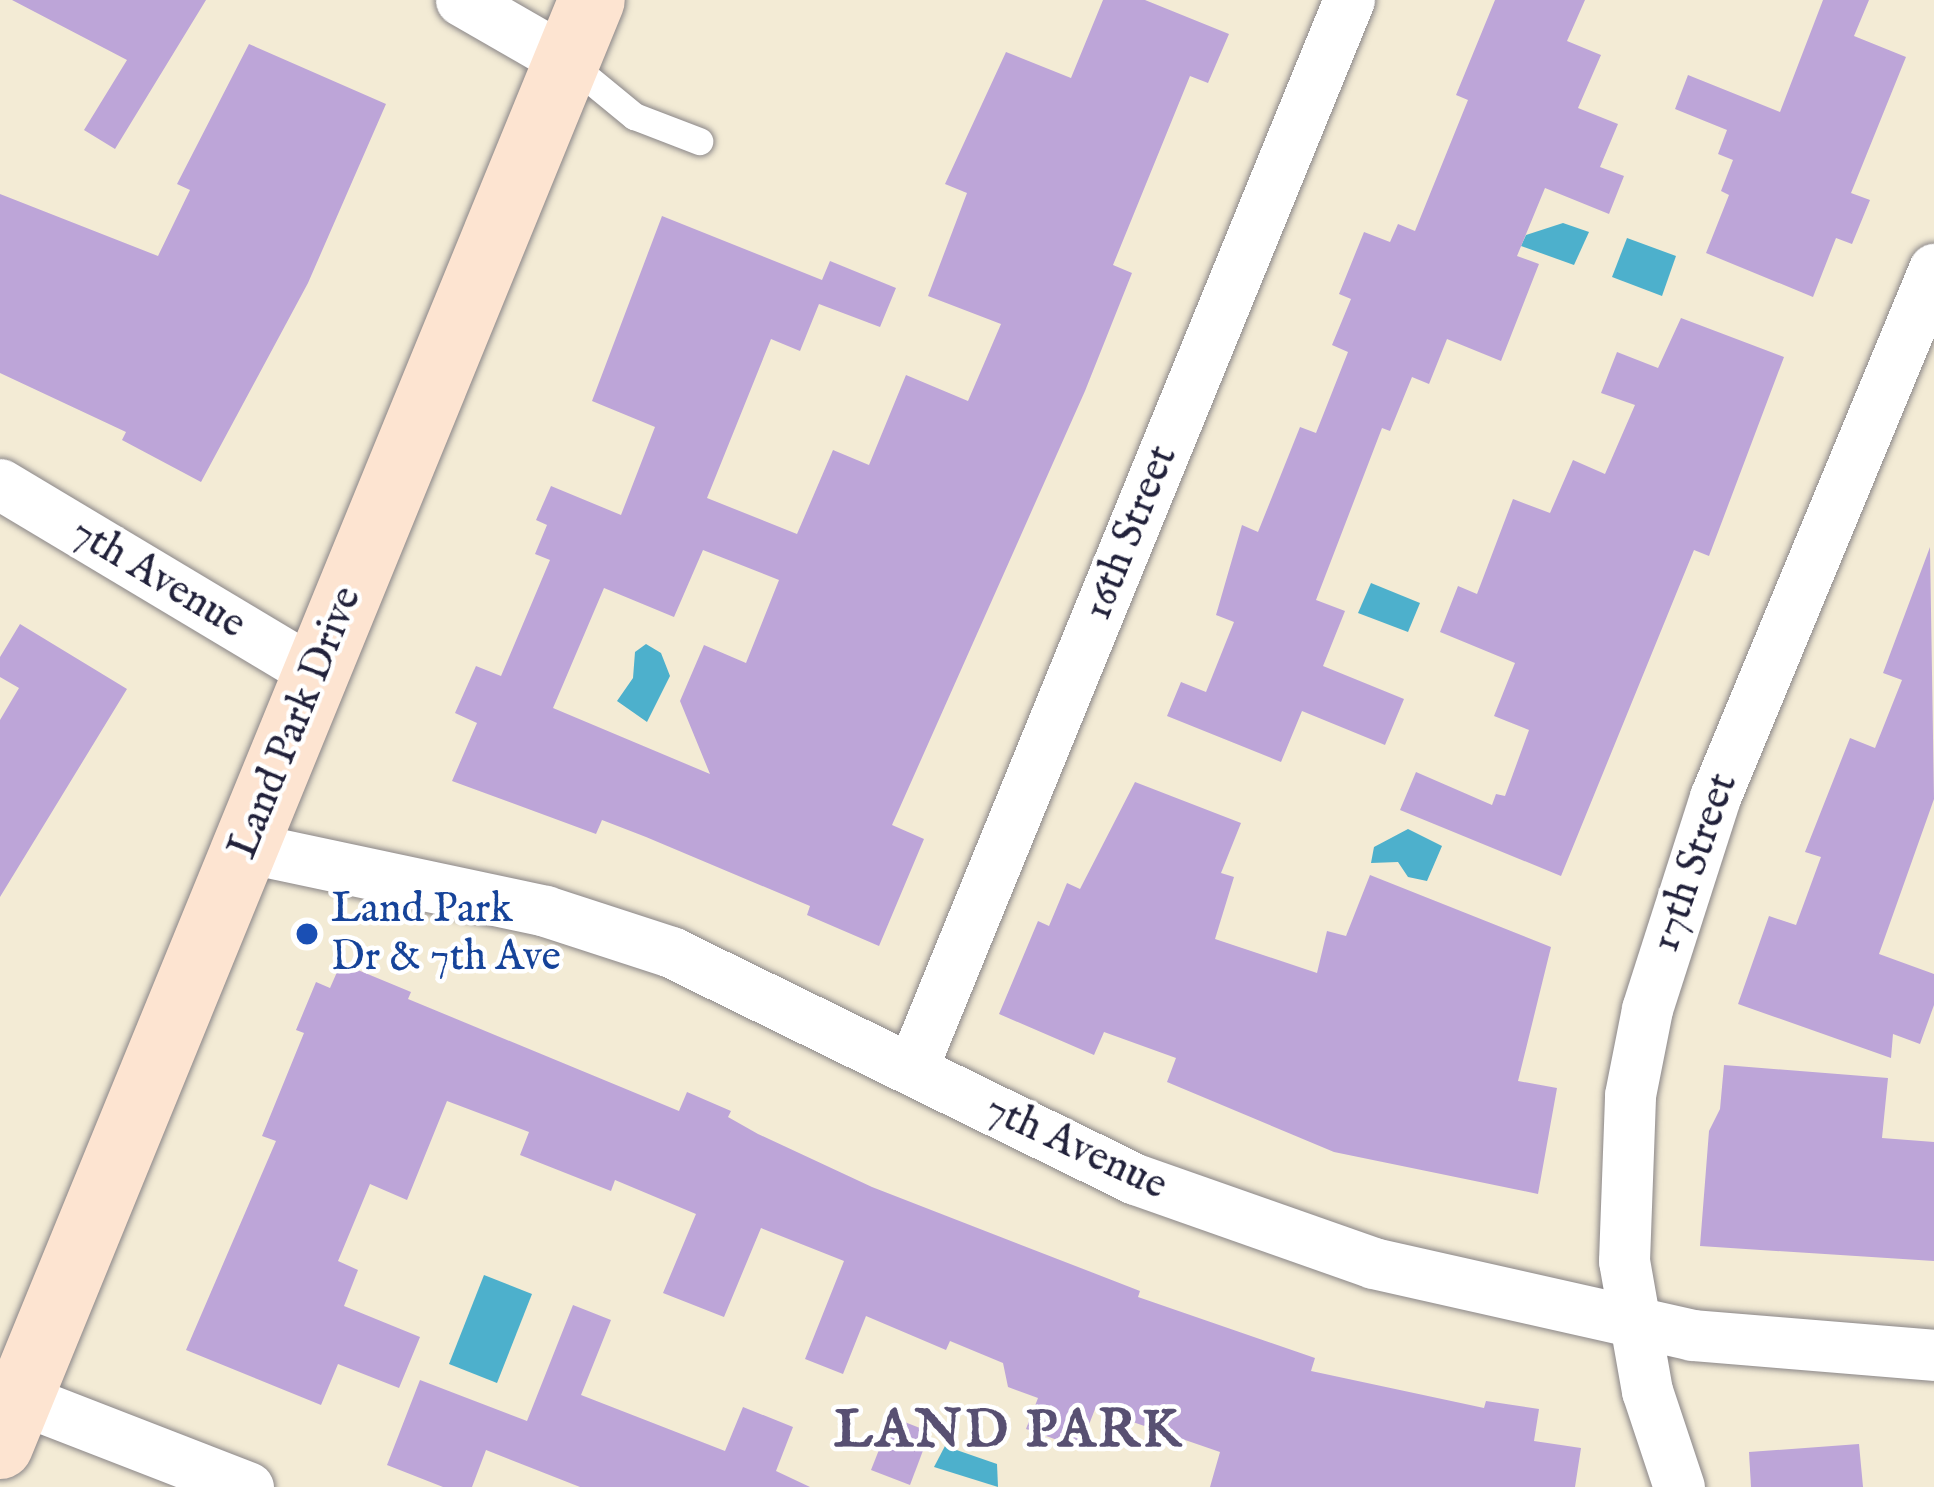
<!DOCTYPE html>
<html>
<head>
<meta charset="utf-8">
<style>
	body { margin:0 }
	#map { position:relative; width:1934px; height:1487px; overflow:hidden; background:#f3ebd5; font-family:"IM FELL English",serif }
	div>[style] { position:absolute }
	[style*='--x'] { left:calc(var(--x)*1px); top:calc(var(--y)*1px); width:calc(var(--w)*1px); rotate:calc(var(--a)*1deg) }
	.water>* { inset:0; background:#4db0cc }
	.building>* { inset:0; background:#bda5d8 }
	.roads { filter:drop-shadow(0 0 3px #8a8688) drop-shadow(0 0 3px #8a8688) }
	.lane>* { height:27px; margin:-13.5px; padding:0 13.5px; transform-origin:13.5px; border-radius:13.5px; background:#fff }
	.street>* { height:51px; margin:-25.5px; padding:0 25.5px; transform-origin:25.5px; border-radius:25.5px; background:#fff }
	.secondary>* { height:66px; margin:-33px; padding:0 33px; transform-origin:33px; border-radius:33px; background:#fde4d1 }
	.dots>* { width:33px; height:33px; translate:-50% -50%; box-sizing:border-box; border:6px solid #fff; border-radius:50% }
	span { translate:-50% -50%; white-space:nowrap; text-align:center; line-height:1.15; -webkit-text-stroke:9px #fff; paint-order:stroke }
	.street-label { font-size:42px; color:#22223b }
	.transit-label { font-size:42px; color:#164399 }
	.left { translate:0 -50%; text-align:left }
	.district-label { font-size:54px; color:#585072; font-weight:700; letter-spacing:3px }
</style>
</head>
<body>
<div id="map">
	<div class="water">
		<i style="clip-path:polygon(1563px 223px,1589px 232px,1574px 265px,1521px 246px,1526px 235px)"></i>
		<i style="clip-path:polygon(1627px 238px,1676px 256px,1662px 296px,1612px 277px)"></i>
		<i style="clip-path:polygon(1371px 583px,1420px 603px,1408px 632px,1358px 613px)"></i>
		<i style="clip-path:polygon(646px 644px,661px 653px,670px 676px,647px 722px,617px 701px,633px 678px,635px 652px)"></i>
		<i style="clip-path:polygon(1408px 829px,1442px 846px,1427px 881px,1408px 877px,1398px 862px,1371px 863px,1374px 847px)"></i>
		<i style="clip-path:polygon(484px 1275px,532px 1294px,497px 1383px,449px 1364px)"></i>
		<i style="clip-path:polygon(945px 1446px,997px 1464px,998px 1487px,934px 1467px)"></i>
	</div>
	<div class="building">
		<i style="clip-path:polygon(12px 0,206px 0,115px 149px,84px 130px,127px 60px)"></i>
		<i style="clip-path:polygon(evenodd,1103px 0,1145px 0,1229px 34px,1208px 83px,1190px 76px,1113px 265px,1132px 273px,1085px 391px,892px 825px,924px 839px,879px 946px,807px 915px,810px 906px,646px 837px,602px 820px,596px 834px,452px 781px,477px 723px,455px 713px,476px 666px,501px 676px,550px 560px,535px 554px,547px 525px,536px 520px,551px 486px,621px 515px,655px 427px,592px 401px,662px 216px,822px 280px,830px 261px,896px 288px,880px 327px,819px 304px,800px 351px,771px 339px,707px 498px,797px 534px,833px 450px,869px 465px,906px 375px,968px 401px,1001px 324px,928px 296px,967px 193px,945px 184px,1006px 52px,1071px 78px,1103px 0,703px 550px,779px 580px,746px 663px,704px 645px,680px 701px,710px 774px,553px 708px,604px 588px,674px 617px,703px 550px)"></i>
		<i style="clip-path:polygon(1495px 0,1585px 0,1567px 41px,1601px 55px,1578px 108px,1618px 124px,1600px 167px,1624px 176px,1609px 214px,1545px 188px,1517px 256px,1539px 264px,1501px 361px,1447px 339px,1429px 384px,1412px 377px,1390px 431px,1382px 428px,1316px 600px,1345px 611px,1323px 666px,1404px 699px,1385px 745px,1302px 711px,1281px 762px,1167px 716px,1181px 682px,1206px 692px,1234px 622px,1216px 615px,1242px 525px,1258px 532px,1300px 427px,1316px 433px,1348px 352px,1332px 345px,1351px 299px,1339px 294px,1364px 232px,1390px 242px,1398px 224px,1415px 231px,1468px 100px,1456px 95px)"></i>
		<i style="clip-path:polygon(1823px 0,1869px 0,1854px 36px,1906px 57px,1851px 193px,1870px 200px,1852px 244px,1836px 238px,1813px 297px,1706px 253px,1729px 195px,1721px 191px,1733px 160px,1718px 154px,1727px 130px,1675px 109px,1688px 75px,1780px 112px)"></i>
		<i style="clip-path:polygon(249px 44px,386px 104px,308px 283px,201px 482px,122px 440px,126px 432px,0 373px,0 194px,158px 256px,190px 190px,177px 184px)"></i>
		<i style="clip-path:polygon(1681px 318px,1784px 357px,1709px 556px,1694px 550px,1561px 876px,1400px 810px,1416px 772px,1492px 805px,1496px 794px,1505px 796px,1529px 730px,1494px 716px,1515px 663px,1440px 632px,1458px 586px,1477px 594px,1513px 499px,1550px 513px,1573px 460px,1605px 474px,1635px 405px,1601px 393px,1617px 352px,1658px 368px)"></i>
		<i style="clip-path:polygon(1930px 547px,1934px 799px,1879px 954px,1934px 974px,1934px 1005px,1920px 1044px,1893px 1034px,1891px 1058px,1738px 1004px,1769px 916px,1796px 925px,1821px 857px,1805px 852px,1850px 738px,1875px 748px,1902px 680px,1883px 673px)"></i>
		<i style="clip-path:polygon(20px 624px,127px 689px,0 897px,0 720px,19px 688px,0 677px,0 657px)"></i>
		<i style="clip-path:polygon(1135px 782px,1241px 823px,1221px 873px,1234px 877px,1215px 939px,1317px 973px,1327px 931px,1346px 936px,1370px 875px,1551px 947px,1518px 1081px,1557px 1088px,1538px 1194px,1334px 1152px,1167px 1082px,1176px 1058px,1104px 1032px,1094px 1055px,999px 1014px,1038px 921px,1049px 926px,1067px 883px,1080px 889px)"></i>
		<i style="clip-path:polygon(341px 963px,411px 992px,408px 999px,679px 1111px,687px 1092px,731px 1111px,728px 1117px,758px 1134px,872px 1187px,1140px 1291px,1138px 1297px,1315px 1358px,1311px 1371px,1484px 1408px,1486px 1401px,1539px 1409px,1534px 1441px,1581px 1448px,1575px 1487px,1210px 1487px,1220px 1452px,1095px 1409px,1080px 1448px,1026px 1429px,1038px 1398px,1008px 1387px,1003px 1363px,950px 1341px,946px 1350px,866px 1316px,843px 1374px,805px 1359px,844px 1261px,761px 1228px,724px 1317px,663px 1293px,696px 1214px,615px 1180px,611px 1191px,520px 1155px,529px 1132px,447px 1101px,407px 1200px,370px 1184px,338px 1261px,358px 1270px,344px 1306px,420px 1337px,399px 1388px,338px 1364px,321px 1405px,186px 1350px,276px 1141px,262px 1136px,304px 1033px,296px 1030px,316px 982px,330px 988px)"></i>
		<i style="clip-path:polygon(1724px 1065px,1888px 1078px,1882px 1138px,1934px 1142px,1934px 1261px,1700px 1246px,1709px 1131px,1720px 1109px)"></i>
		<i style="clip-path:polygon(573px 1305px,611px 1320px,581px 1395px,725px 1451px,743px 1407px,793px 1427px,776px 1471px,810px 1487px,580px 1487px,486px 1450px,472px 1487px,443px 1487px,387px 1465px,420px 1380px,527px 1421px)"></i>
		<i style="clip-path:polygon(892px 1417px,930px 1432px,910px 1485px,871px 1470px)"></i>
		<i style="clip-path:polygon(1859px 1444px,1863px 1487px,1751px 1487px,1749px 1452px)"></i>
	</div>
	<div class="roads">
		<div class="lane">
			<i style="--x:567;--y:61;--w:87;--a:39.4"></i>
			<i style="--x:634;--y:116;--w:70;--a:21"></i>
		</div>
		<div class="street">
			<i style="--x:461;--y:0;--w:122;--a:29.9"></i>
			<i style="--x:0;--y:484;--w:368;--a:30.9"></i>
			<i style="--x:245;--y:847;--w:307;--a:12"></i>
			<i style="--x:545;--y:911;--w:133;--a:18"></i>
			<i style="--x:671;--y:952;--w:517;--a:26.07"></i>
			<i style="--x:1135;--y:1179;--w:252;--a:19.4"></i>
			<i style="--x:1373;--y:1263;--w:327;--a:12.7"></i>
			<i style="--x:1692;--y:1335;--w:243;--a:4.7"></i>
			<i style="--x:913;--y:1066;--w:1152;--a:-67.76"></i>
			<i style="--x:0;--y:1391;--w:266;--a:21.2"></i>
			<i style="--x:1679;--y:1487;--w:101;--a:-108.4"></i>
			<i style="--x:1647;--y:1391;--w:132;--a:-100"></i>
			<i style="--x:1624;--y:1261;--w:166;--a:-87.9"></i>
			<i style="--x:1630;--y:1095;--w:88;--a:-78.8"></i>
			<i style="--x:1647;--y:1009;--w:223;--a:-72.2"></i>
			<i style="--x:1715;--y:797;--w:572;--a:-67.47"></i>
		</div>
		<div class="secondary">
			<i style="--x:0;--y:1446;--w:1562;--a:-67.74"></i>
		</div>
	</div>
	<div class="dots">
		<i style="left:307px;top:934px;background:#1a4fb4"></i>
	</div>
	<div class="street-label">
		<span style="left:1131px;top:533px;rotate:-68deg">16th Street</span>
		<span style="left:158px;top:579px;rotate:31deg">7th Avenue</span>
		<span style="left:296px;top:723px;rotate:-68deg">Land Park Drive</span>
		<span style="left:1695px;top:863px;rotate:-71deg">17th Street</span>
		<span style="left:1076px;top:1148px;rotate:25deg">7th Avenue</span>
	</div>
	<div class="transit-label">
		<span class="left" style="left:331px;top:934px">Land Park<br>Dr &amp; 7th Ave</span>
	</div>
	<div class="district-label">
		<span style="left:1009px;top:1432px">LAND PARK</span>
	</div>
</div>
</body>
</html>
